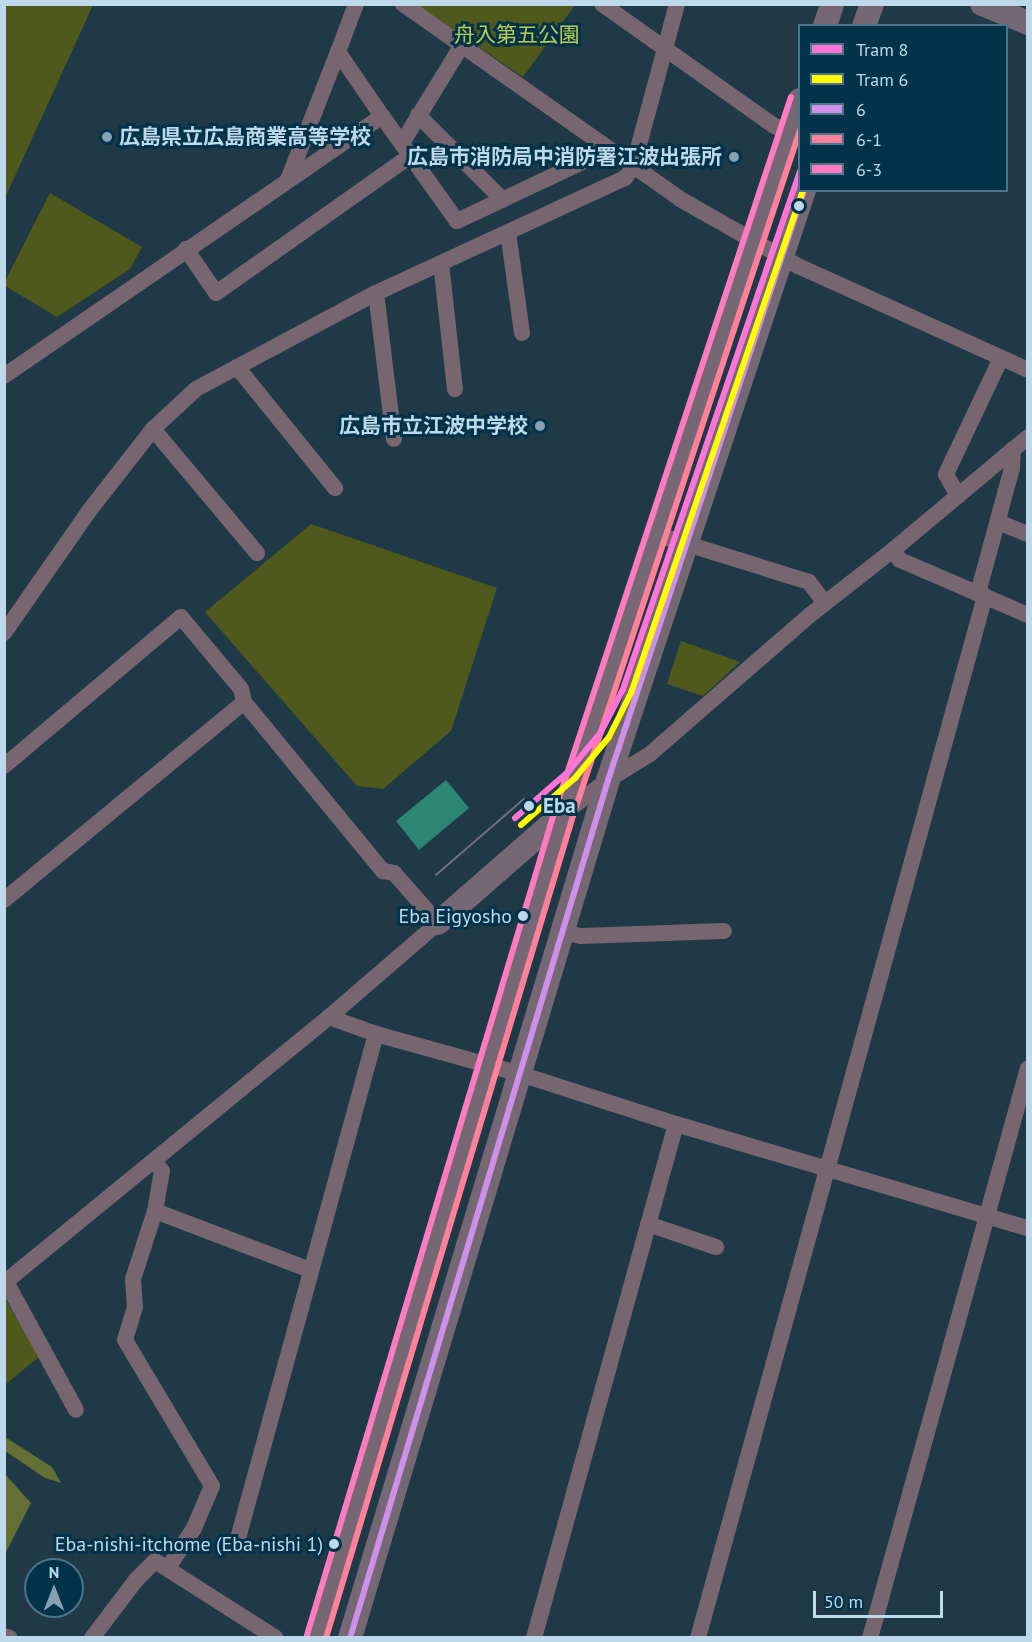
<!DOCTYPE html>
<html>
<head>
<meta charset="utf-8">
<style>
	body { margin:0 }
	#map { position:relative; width:1032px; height:1642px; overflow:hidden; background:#1f3946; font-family:"PT Sans","Noto Sans JP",sans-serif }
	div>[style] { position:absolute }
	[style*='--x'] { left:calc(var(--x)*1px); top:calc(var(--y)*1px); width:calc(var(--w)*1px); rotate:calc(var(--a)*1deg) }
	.green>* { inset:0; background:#4f591c }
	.forest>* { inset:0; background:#646f33 }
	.water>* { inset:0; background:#2c8674 }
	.street>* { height:16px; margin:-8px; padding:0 8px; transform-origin:8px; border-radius:8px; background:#776670 }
	.secondary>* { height:24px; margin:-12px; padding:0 12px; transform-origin:12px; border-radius:12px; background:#766774 }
	.tram>* { height:1.5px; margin:-0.75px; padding:0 0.75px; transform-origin:0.75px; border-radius:0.75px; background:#73727c }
	.bus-1>* { height:6px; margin:-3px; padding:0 3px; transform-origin:3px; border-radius:3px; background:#ce8fe9 }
	.bus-2>* { height:6px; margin:-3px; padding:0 3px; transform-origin:3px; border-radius:3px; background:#ff8098 }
	.bus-3>* { height:6px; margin:-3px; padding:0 3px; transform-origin:3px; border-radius:3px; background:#fe7ac1 }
	.tram-1>* { height:6px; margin:-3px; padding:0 3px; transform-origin:3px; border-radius:3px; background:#ff74d7 }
	.tram-2>* { height:6px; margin:-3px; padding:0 3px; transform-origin:3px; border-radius:3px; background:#fefe00 }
	.dots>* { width:16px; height:16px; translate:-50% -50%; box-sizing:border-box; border:3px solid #03334a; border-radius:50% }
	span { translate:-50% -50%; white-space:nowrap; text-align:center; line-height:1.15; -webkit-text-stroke:6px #03334a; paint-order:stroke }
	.bus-label { font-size:20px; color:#bdd9eb }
	.right { translate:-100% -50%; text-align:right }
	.park-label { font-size:21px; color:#bdcc4d }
	.poi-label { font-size:21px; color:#bdd9eb; font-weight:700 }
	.left { translate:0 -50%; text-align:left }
	.stop-label { font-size:21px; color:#bdd9eb; font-weight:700 }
	.frame { position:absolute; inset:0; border:6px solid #bdd9eb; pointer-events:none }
	.legend { position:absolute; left:798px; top:24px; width:210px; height:168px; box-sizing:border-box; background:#03334a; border:2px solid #4d758a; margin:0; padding:8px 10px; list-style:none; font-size:18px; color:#bdd9eb }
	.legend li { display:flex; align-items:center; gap:12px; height:30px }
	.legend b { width:30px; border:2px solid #4d758a }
	.north { position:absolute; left:24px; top:1558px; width:60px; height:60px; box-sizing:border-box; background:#03334a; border:2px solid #4d758a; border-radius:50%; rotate:0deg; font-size:16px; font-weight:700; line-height:24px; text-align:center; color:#bdd9eb }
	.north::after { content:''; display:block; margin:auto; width:21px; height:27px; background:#86a1b1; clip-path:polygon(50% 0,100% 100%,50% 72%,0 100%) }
	.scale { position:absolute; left:813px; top:1591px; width:130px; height:27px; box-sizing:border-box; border:3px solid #bdd9eb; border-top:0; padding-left:8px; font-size:18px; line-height:21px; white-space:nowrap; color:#bdd9eb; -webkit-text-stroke:4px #03334a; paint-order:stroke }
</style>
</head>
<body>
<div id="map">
	<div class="green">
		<i style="clip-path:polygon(5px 4px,93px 5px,5px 198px,4px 5px)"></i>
		<i style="clip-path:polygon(417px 5px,575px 5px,523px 77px)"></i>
		<i style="clip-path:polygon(50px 193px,142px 247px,130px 269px,57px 317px,5px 286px,5px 281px)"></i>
		<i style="clip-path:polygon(311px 524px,497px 588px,451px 731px,383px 789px,357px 786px,205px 612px)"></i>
		<i style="clip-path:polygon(681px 641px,740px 662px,703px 696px,667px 684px)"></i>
		<i style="clip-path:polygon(4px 1297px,40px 1356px,5px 1385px,4px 1385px)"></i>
	</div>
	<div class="forest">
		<i style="clip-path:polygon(5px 1437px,52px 1467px,61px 1483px,45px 1478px,5px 1451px)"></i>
		<i style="clip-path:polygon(5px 1474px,31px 1503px,5px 1554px)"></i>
	</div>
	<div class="water">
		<i style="clip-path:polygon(446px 780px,469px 808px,419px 850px,396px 821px)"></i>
	</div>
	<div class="street">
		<i style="--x:356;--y:4;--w:51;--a:110.6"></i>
		<i style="--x:338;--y:52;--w:78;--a:55.5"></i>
		<i style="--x:403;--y:4;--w:339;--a:35.1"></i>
		<i style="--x:680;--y:199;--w:136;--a:29.6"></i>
		<i style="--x:798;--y:266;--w:252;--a:24.3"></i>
		<i style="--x:602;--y:4;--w:209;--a:35.3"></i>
		<i style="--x:773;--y:125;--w:18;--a:27"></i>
		<i style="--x:418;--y:115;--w:120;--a:45"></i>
		<i style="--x:402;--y:143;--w:115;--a:-58.5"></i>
		<i style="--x:288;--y:180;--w:137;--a:-68.7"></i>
		<i style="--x:508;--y:232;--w:102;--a:82.1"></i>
		<i style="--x:186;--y:249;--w:53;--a:55.7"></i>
		<i style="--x:216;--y:293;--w:237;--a:-35.2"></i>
		<i style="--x:441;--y:263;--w:127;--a:83.7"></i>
		<i style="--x:376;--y:293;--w:147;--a:83"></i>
		<i style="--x:237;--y:367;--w:156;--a:51"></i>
		<i style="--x:4;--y:376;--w:459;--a:-34.5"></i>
		<i style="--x:382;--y:116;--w:129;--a:54.5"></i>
		<i style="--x:457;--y:221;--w:167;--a:-25.2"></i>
		<i style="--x:153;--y:429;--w:162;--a:50"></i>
		<i style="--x:958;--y:496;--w:25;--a:-119"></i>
		<i style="--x:946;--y:474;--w:128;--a:-64.6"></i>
		<i style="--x:998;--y:522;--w:32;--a:22"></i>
		<i style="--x:655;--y:534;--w:161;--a:17.3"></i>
		<i style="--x:809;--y:582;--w:26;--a:53"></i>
		<i style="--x:893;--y:550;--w:12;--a:55"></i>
		<i style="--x:900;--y:560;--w:139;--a:23.3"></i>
		<i style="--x:978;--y:593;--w:130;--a:-74.8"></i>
		<i style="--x:1012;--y:468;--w:19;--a:-87"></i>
		<i style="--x:4;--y:633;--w:149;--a:-55.1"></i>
		<i style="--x:89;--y:511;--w:104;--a:-52"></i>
		<i style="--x:153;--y:429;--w:59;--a:-42.9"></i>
		<i style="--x:196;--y:389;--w:204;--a:-28.1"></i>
		<i style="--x:376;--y:293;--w:274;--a:-24.8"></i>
		<i style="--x:625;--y:178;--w:14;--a:-54"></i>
		<i style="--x:633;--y:167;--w:169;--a:-74.9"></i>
		<i style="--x:4;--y:766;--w:231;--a:-40.1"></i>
		<i style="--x:181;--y:617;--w:94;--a:50.2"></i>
		<i style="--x:241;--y:689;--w:13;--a:77"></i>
		<i style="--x:244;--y:702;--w:219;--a:50.6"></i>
		<i style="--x:383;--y:871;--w:11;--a:10"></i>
		<i style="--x:394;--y:873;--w:67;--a:48.7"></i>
		<i style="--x:438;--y:923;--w:144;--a:139.2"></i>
		<i style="--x:329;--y:1017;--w:416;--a:140.7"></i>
		<i style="--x:564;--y:813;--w:55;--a:-36.9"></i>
		<i style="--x:608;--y:780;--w:49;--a:-31.8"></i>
		<i style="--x:650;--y:754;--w:212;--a:-41"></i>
		<i style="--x:810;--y:615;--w:105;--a:-38.1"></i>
		<i style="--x:893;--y:550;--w:176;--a:-39.9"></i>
		<i style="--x:4;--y:900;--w:311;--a:-39.5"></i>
		<i style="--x:562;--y:932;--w:19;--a:12"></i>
		<i style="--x:581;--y:936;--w:143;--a:-2"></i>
		<i style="--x:329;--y:1017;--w:50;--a:19.9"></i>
		<i style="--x:376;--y:1034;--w:149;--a:15.5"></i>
		<i style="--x:520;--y:1074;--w:164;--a:17.8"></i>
		<i style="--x:676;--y:1124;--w:367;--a:16.5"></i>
		<i style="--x:154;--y:1162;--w:12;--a:48"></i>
		<i style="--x:162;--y:1171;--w:41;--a:99.9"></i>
		<i style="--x:155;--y:1211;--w:71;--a:107.9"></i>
		<i style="--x:133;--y:1279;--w:28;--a:86"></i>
		<i style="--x:135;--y:1307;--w:34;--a:107"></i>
		<i style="--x:125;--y:1340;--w:170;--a:59.2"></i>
		<i style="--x:212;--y:1486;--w:46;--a:113.2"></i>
		<i style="--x:194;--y:1528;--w:48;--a:123"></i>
		<i style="--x:155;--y:1211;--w:166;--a:20.8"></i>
		<i style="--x:648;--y:1224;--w:72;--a:18.7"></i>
		<i style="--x:4;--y:1278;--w:150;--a:61.4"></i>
		<i style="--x:237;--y:1542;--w:527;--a:-74.7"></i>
		<i style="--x:4;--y:1636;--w:6;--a:18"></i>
		<i style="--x:92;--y:1638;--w:73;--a:-52.8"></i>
		<i style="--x:136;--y:1580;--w:27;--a:-45"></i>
		<i style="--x:155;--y:1561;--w:143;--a:32.5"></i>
		<i style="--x:534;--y:1638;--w:533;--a:-74.56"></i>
		<i style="--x:698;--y:1638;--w:1081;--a:-74.6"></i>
		<i style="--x:870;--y:1638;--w:591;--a:-74.51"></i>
	</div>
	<div class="secondary">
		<i style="--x:982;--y:4;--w:50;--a:22.4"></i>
		<i style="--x:825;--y:26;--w:23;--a:-72"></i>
		<i style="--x:864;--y:26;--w:23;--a:-70"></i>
		<i style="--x:438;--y:923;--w:167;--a:-41.1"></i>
		<i style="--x:316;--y:1638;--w:861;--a:-73.27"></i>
		<i style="--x:564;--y:813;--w:751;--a:-71.69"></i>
		<i style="--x:350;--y:1638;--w:896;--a:-73.26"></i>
		<i style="--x:608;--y:780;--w:622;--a:-71.62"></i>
	</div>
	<div class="tram">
		<i style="--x:436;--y:875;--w:116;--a:-40.8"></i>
	</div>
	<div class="bus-1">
		<i style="--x:350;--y:1638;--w:896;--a:-73.26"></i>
		<i style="--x:608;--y:780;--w:622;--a:-71.62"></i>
	</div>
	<div class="bus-2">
		<i style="--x:326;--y:1638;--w:858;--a:-73.28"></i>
		<i style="--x:573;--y:816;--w:723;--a:-71.69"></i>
	</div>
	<div class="bus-3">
		<i style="--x:307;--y:1635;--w:861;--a:-73.27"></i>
		<i style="--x:555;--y:810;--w:751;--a:-71.69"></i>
	</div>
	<div class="tram-1">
		<i style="--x:515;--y:818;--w:70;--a:-41"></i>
		<i style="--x:568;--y:772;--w:52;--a:-50.5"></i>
		<i style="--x:601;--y:732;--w:48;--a:-62.9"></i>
		<i style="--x:623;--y:689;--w:547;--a:-71.13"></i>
	</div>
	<div class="tram-2">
		<i style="--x:521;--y:825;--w:72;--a:-41"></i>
		<i style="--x:575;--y:778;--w:53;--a:-50.3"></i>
		<i style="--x:609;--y:737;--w:49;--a:-63.4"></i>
		<i style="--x:631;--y:693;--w:532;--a:-71.12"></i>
	</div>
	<div class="dots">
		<i style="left:107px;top:137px;background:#86a1b1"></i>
		<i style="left:734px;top:157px;background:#86a1b1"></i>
		<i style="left:799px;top:206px;background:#bdd9eb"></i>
		<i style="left:540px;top:426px;background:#86a1b1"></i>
		<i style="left:529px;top:806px;background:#bdd9eb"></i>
		<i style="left:523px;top:916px;background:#bdd9eb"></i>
		<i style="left:334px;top:1544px;background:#bdd9eb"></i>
	</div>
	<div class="bus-label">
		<span class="right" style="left:512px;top:916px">Eba Eigyosho</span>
		<span class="right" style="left:323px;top:1544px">Eba-nishi-itchome (Eba-nishi 1)</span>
	</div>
	<div class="park-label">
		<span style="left:517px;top:35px">舟入第五公園</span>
	</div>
	<div class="poi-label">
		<span class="left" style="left:119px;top:137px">広島県立広島商業高等学校</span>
		<span class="right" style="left:722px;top:157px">広島市消防局中消防署江波出張所</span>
		<span class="right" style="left:528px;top:426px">広島市立江波中学校</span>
	</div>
	<div class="stop-label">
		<span class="left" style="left:543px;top:806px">Eba</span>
	</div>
	<div class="frame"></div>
	<ul class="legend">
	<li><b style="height:8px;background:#ff74d7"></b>Tram 8</li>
	<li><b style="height:8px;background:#fefe00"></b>Tram 6</li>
	<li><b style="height:8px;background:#ce8fe9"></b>6</li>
	<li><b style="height:8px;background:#ff8098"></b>6-1</li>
	<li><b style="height:8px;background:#fe7ac1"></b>6-3</li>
	</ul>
	<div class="north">N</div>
	<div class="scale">50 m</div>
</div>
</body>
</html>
